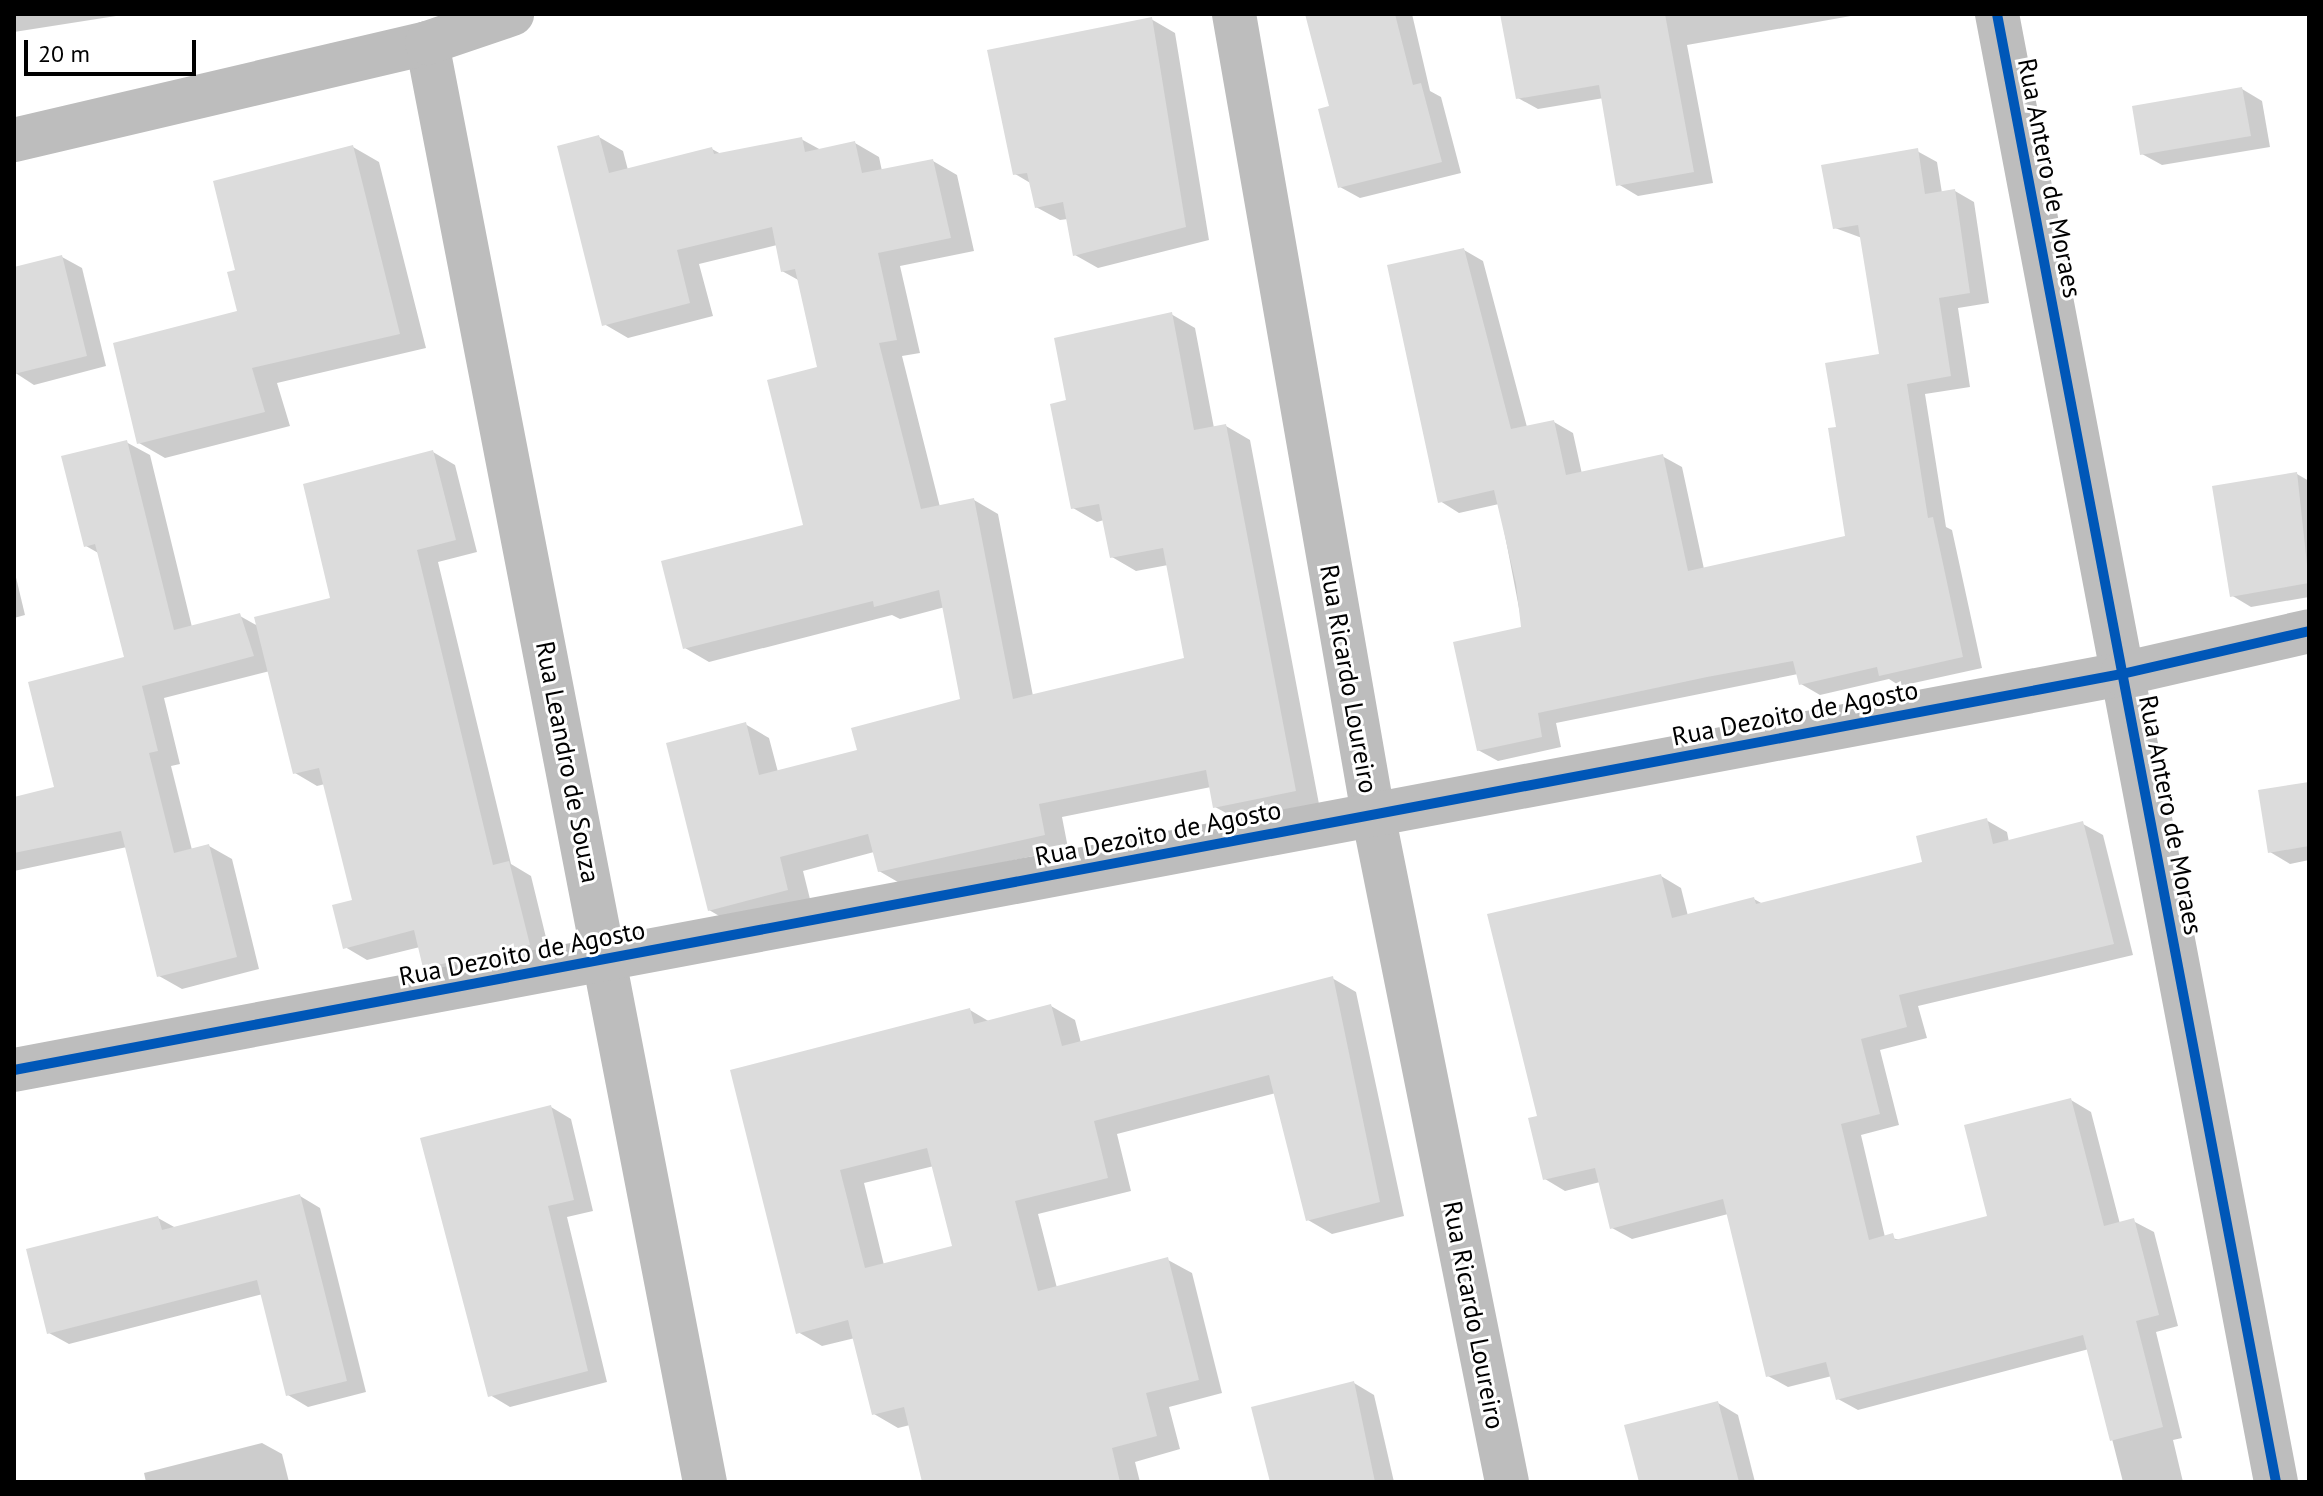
<!DOCTYPE html>
<html>
<head>
<meta charset="utf-8">
<style>
	body { margin:0 }
	#map { position:relative; width:2323px; height:1496px; overflow:hidden; background:#fff; font-family:"PT Sans",sans-serif }
	div>[style] { position:absolute }
	[style*='--x'] { left:calc(var(--x)*1px); top:calc(var(--y)*1px); width:calc(var(--w)*1px); rotate:calc(var(--a)*1deg) }
	.shadow>* { inset:0; background:#0003 }
	.building>* { inset:0; background:#dcdcdc }
	.minor>* { height:44px; margin:-22px; padding:0 22px; transform-origin:22px; border-radius:22px; background:#bdbdbd }
	.cycleway>* { height:10px; margin:-5px; padding:0 5px; transform-origin:5px; border-radius:5px; background:#0057b8 }
	span { translate:-50% -50%; white-space:nowrap; text-align:center; line-height:1.15; -webkit-text-stroke:6px #fff; paint-order:stroke }
	.street-label { font-size:26px; color:#000 }
	.frame { position:absolute; inset:0; border:16px solid #000; pointer-events:none }
	.scale { position:absolute; left:24px; top:40px; width:172px; height:36px; box-sizing:border-box; border:4px solid #000; border-top:0; padding-left:10px; font-size:24px; line-height:28px; white-space:nowrap; color:#000; -webkit-text-stroke:6px #fff; paint-order:stroke }
</style>
</head>
<body>
<div id="map">
	<div class="shadow">
		<i style="clip-path:polygon(14px 14px,116px 14px,116px 16px,14px 32px)"></i>
		<i style="clip-path:polygon(1307px 14px,1412px 14px,1430px 91px,1441px 97px,1461px 173px,1360px 198px,1340px 187px,1331px 108px)"></i>
		<i style="clip-path:polygon(1503px 14px,1862px 14px,1687px 45px,1713px 183px,1638px 196px,1618px 184px,1604px 98px,1538px 109px,1518px 98px)"></i>
		<i style="clip-path:polygon(1151px 19px,1175px 33px,1209px 240px,1098px 268px,1075px 255px,1068px 219px,1060px 220px,1036px 207px,1032px 184px,1015px 174px)"></i>
		<i style="clip-path:polygon(2242px 89px,2262px 101px,2270px 147px,2162px 165px,2142px 154px)"></i>
		<i style="clip-path:polygon(599px 137px,623px 151px,628px 170px,712px 149px,721px 154px,801px 139px,821px 150px,855px 143px,879px 157px,882px 171px,933px 161px,957px 175px,974px 251px,900px 266px,920px 353px,902px 356px,940px 507px,974px 500px,998px 514px,1033px 696px,1187px 660px,1168px 565px,1136px 571px,1112px 557px,1104px 520px,1097px 522px,1073px 508px,1069px 402px,1171px 314px,1195px 328px,1214px 428px,1226px 426px,1250px 440px,1319px 804px,1239px 820px,1215px 807px,1211px 787px,1062px 817px,1068px 848px,903px 885px,879px 871px,874px 852px,803px 871px,811px 903px,733px 924px,709px 910px,745px 724px,769px 738px,778px 772px,860px 751px,963px 700px,945px 607px,900px 619px,892px 615px,709px 662px,685px 648px,806px 526px,819px 369px,800px 281px,782px 271px,777px 245px,699px 264px,713px 316px,628px 338px,604px 324px)"></i>
		<i style="clip-path:polygon(353px 147px,379px 162px,426px 348px,277px 383px,290px 426px,165px 458px,139px 443px,239px 313px)"></i>
		<i style="clip-path:polygon(1917px 151px,1937px 162px,1942px 193px,1955px 191px,1974px 202px,1989px 303px,1958px 308px,1970px 387px,1925px 394px,1946px 527px,1952px 530px,1982px 668px,1900px 686px,1889px 679px,1820px 695px,1801px 684px,1798px 674px,1556px 723px,1561px 747px,1498px 761px,1478px 750px,1523px 629px,1499px 504px,1459px 513px,1440px 501px,1464px 250px,1483px 261px,1527px 427px,1554px 422px,1573px 433px,1582px 474px,1662px 456px,1682px 467px,1704px 569px,1848px 537px,1838px 429px,1882px 356px,1862px 238px,1835px 228px)"></i>
		<i style="clip-path:polygon(62px 257px,82px 268px,106px 366px,34px 385px,14px 372px,14px 269px)"></i>
		<i style="clip-path:polygon(126px 442px,150px 455px,192px 627px,240px 616px,258px 626px,333px 599px,433px 452px,455px 465px,477px 552px,438px 562px,511px 864px,531px 876px,551px 958px,447px 979px,425px 966px,420px 947px,367px 960px,345px 947px,355px 902px,325px 784px,317px 786px,295px 773px,270px 671px,164px 698px,180px 764px,171px 766px,192px 850px,209px 846px,232px 859px,259px 969px,182px 989px,159px 976px,127px 847px,14px 871px,14px 799px,56px 789px,127px 659px,100px 554px,86px 546px)"></i>
		<i style="clip-path:polygon(2297px 474px,2309px 481px,2309px 597px,2251px 607px,2231px 595px)"></i>
		<i style="clip-path:polygon(14px 569px,25px 615px,14px 618px)"></i>
		<i style="clip-path:polygon(2309px 784px,2309px 860px,2290px 864px,2270px 852px)"></i>
		<i style="clip-path:polygon(1986px 820px,2007px 832px,2009px 842px,2083px 824px,2103px 835px,2133px 955px,1918px 1006px,1927px 1038px,1880px 1050px,1899px 1125px,1861px 1135px,1885px 1237px,1902px 1240px,1989px 1217px,2071px 1100px,2091px 1112px,2120px 1224px,2133px 1221px,2154px 1232px,2178px 1326px,2156px 1332px,2182px 1438px,2173px 1440px,2183px 1482px,2123px 1482px,2089px 1349px,1858px 1410px,1838px 1399px,1832px 1376px,1788px 1387px,1768px 1376px,1728px 1214px,1632px 1239px,1612px 1228px,1600px 1182px,1565px 1191px,1545px 1179px,1540px 1117px,1661px 876px,1681px 888px,1688px 916px,1754px 899px,1763px 904px,1925px 863px)"></i>
		<i style="clip-path:polygon(evenodd,1332px 978px,1356px 992px,1404px 1216px,1332px 1234px,1308px 1220px,1276px 1093px,1117px 1134px,1131px 1191px,1038px 1214px,1057px 1288px,1168px 1260px,1192px 1273px,1222px 1393px,1169px 1407px,1180px 1449px,1135px 1462px,1140px 1482px,925px 1482px,910px 1425px,898px 1428px,874px 1414px,855px 1338px,822px 1346px,798px 1332px,733px 1071px,970px 1010px,990px 1022px,1051px 1006px,1075px 1020px,1081px 1043px,1332px 978px,934px 1166px,954px 1248px,884px 1265px,864px 1183px,934px 1166px)"></i>
		<i style="clip-path:polygon(551px 1107px,571px 1119px,593px 1211px,567px 1217px,607px 1382px,510px 1407px,490px 1395px)"></i>
		<i style="clip-path:polygon(300px 1196px,320px 1208px,366px 1392px,308px 1407px,288px 1395px,263px 1294px,69px 1344px,49px 1333px,158px 1218px,176px 1228px)"></i>
		<i style="clip-path:polygon(1354px 1383px,1374px 1395px,1394px 1482px,1272px 1482px)"></i>
		<i style="clip-path:polygon(1718px 1403px,1738px 1415px,1755px 1482px,1641px 1482px)"></i>
		<i style="clip-path:polygon(262px 1443px,282px 1454px,289px 1482px,146px 1482px,144px 1473px)"></i>
	</div>
	<div class="building">
		<i style="clip-path:polygon(1305px 14px,1395px 14px,1413px 85px,1421px 83px,1442px 162px,1338px 188px,1318px 109px,1329px 106px)"></i>
		<i style="clip-path:polygon(1500px 14px,1665px 14px,1694px 172px,1616px 186px,1599px 85px,1516px 99px)"></i>
		<i style="clip-path:polygon(1152px 17px,1186px 227px,1073px 256px,1063px 202px,1035px 208px,1027px 173px,1013px 175px,987px 50px)"></i>
		<i style="clip-path:polygon(2242px 87px,2251px 136px,2140px 155px,2132px 106px)"></i>
		<i style="clip-path:polygon(599px 135px,609px 173px,712px 147px,714px 154px,802px 137px,805px 152px,855px 141px,862px 173px,933px 159px,951px 238px,878px 253px,897px 340px,879px 343px,921px 509px,974px 498px,1013px 699px,1184px 658px,1163px 548px,1110px 558px,1099px 504px,1071px 509px,1050px 404px,1066px 400px,1054px 338px,1172px 312px,1194px 430px,1226px 424px,1296px 791px,1213px 808px,1206px 770px,1039px 804px,1045px 835px,878px 872px,868px 834px,780px 857px,788px 890px,708px 911px,666px 743px,746px 722px,759px 775px,857px 750px,851px 728px,960px 699px,939px 590px,874px 607px,873px 601px,683px 649px,661px 561px,803px 525px,767px 380px,817px 367px,795px 269px,781px 272px,772px 227px,677px 250px,690px 303px,602px 326px,557px 146px)"></i>
		<i style="clip-path:polygon(353px 145px,400px 334px,252px 368px,265px 412px,137px 444px,113px 343px,237px 311px,227px 272px,235px 270px,213px 181px)"></i>
		<i style="clip-path:polygon(1918px 148px,1925px 194px,1955px 189px,1970px 293px,1939px 298px,1951px 376px,1907px 384px,1928px 518px,1933px 517px,1963px 657px,1879px 676px,1877px 667px,1799px 685px,1793px 661px,1707px 677px,1538px 713px,1542px 737px,1477px 751px,1453px 642px,1521px 627px,1516px 584px,1494px 490px,1438px 503px,1387px 265px,1464px 248px,1511px 429px,1554px 420px,1566px 475px,1663px 454px,1688px 571px,1845px 536px,1828px 428px,1836px 427px,1825px 363px,1879px 354px,1858px 225px,1833px 229px,1821px 165px)"></i>
		<i style="clip-path:polygon(62px 255px,87px 356px,14px 374px,14px 267px)"></i>
		<i style="clip-path:polygon(127px 440px,174px 630px,240px 613px,254px 656px,142px 686px,158px 751px,149px 753px,174px 853px,209px 844px,237px 957px,157px 977px,121px 831px,14px 853px,14px 797px,54px 787px,28px 682px,124px 657px,95px 544px,84px 547px,61px 456px)"></i>
		<i style="clip-path:polygon(433px 450px,456px 540px,417px 550px,493px 865px,509px 861px,530px 945px,423px 968px,414px 930px,343px 949px,332px 905px,352px 900px,319px 768px,293px 774px,254px 617px,330px 598px,303px 484px)"></i>
		<i style="clip-path:polygon(2297px 472px,2309px 583px,2230px 597px,2212px 486px)"></i>
		<i style="clip-path:polygon(2309px 782px,2309px 846px,2268px 853px,2258px 790px)"></i>
		<i style="clip-path:polygon(1987px 818px,1993px 844px,2083px 821px,2114px 944px,1899px 995px,1907px 1027px,1861px 1039px,1880px 1114px,1841px 1124px,1869px 1240px,1893px 1233px,1895px 1240px,1987px 1216px,1964px 1125px,2071px 1098px,2104px 1226px,2134px 1218px,2159px 1315px,2136px 1321px,2163px 1427px,2110px 1441px,2083px 1335px,1836px 1400px,1826px 1362px,1766px 1377px,1723px 1199px,1610px 1229px,1595px 1168px,1543px 1180px,1528px 1118px,1537px 1116px,1487px 914px,1661px 874px,1672px 918px,1754px 897px,1756px 904px,1922px 862px,1916px 836px)"></i>
		<i style="clip-path:polygon(evenodd,1333px 976px,1380px 1202px,1306px 1221px,1269px 1075px,1094px 1121px,1108px 1178px,1015px 1201px,1038px 1291px,1168px 1257px,1199px 1380px,1146px 1393px,1157px 1436px,1112px 1448px,1120px 1482px,922px 1482px,904px 1407px,872px 1415px,848px 1320px,796px 1334px,730px 1070px,970px 1008px,974px 1024px,1051px 1004px,1062px 1046px,1333px 976px,927px 1148px,952px 1246px,865px 1268px,840px 1170px,927px 1148px)"></i>
		<i style="clip-path:polygon(551px 1105px,574px 1200px,548px 1206px,588px 1371px,488px 1397px,420px 1138px)"></i>
		<i style="clip-path:polygon(300px 1194px,347px 1381px,286px 1396px,257px 1280px,47px 1334px,26px 1249px,158px 1216px,162px 1230px)"></i>
		<i style="clip-path:polygon(1354px 1381px,1375px 1482px,1270px 1482px,1251px 1407px)"></i>
		<i style="clip-path:polygon(1718px 1401px,1739px 1482px,1639px 1482px,1624px 1425px)"></i>
	</div>
	<div class="minor">
		<i style="--x:1234;--y:14;--w:812;--a:80.14"></i>
		<i style="--x:1373;--y:814;--w:681;--a:78.66"></i>
		<i style="--x:1997;--y:14;--w:1494;--a:79.24"></i>
		<i style="--x:427;--y:43;--w:1466;--a:79.07"></i>
		<i style="--x:14;--y:140;--w:424;--a:-13.2"></i>
		<i style="--x:427;--y:43;--w:90;--a:-18.8"></i>
		<i style="--x:14;--y:1070;--w:2145;--a:-10.64"></i>
		<i style="--x:2122;--y:674;--w:192;--a:-12.9"></i>
	</div>
	<div class="cycleway">
		<i style="--x:1997;--y:14;--w:1494;--a:79.24"></i>
		<i style="--x:14;--y:1070;--w:2145;--a:-10.64"></i>
		<i style="--x:2122;--y:674;--w:192;--a:-12.9"></i>
	</div>
	<div class="street-label">
		<span style="left:2050px;top:178px;rotate:79deg">Rua Antero de Moraes</span>
		<span style="left:1349px;top:679px;rotate:80deg">Rua Ricardo Loureiro</span>
		<span style="left:1795px;top:713px;rotate:-11deg">Rua Dezoito de Agosto</span>
		<span style="left:568px;top:762px;rotate:79deg">Rua Leandro de Souza</span>
		<span style="left:2171px;top:815px;rotate:79deg">Rua Antero de Moraes</span>
		<span style="left:1158px;top:833px;rotate:-11deg">Rua Dezoito de Agosto</span>
		<span style="left:522px;top:953px;rotate:-11deg">Rua Dezoito de Agosto</span>
		<span style="left:1474px;top:1315px;rotate:79deg">Rua Ricardo Loureiro</span>
	</div>
	<div class="frame"></div>
	<div class="scale">20 m</div>
</div>
</body>
</html>
